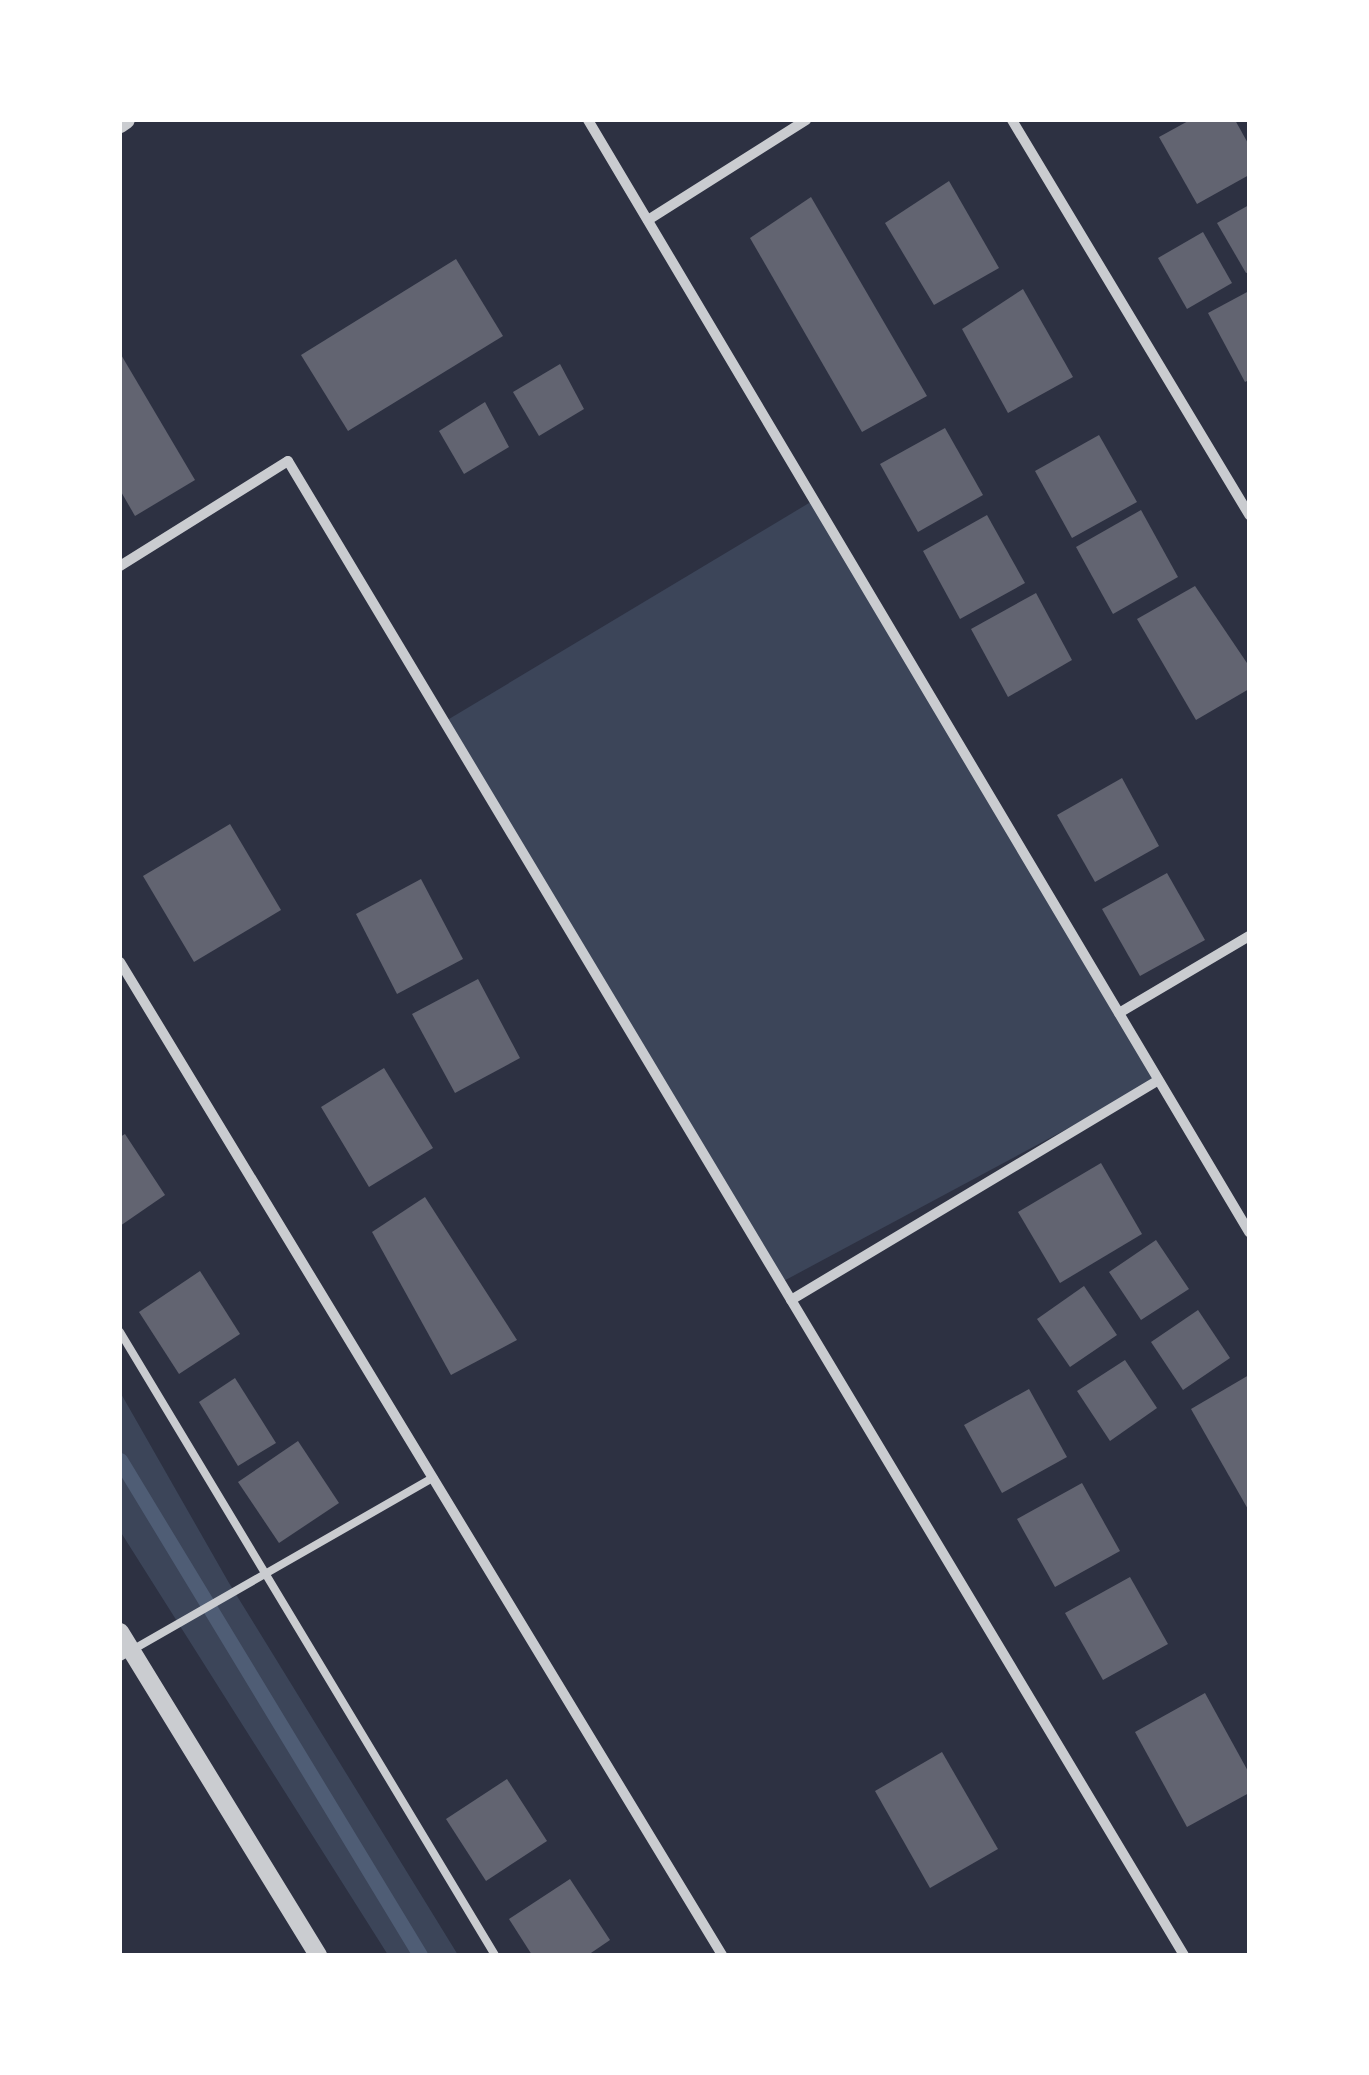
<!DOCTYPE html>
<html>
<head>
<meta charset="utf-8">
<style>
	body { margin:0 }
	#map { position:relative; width:1369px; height:2075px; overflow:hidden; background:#2d3142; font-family:Commissioner,sans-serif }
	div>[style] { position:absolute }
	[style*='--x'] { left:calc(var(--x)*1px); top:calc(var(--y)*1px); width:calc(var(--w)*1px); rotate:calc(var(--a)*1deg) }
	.green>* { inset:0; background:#3c4559 }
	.stream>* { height:15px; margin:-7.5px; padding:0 7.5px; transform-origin:7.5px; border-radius:7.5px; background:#4f5d75 }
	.building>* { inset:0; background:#626471 }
	.service>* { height:8px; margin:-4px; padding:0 4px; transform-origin:4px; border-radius:4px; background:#caccd0 }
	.minor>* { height:10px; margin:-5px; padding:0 5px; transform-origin:5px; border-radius:5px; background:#caccd0 }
	.tertiary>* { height:18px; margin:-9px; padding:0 9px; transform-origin:9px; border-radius:9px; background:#caccd0 }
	span { translate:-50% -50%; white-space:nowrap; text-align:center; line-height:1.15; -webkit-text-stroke:8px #fff; paint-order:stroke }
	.frame { position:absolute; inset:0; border:122px solid #fff; pointer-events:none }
</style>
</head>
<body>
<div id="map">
	<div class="green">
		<i style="clip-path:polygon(814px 500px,1158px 1080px,780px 1283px,444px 722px)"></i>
		<i style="clip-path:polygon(120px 1392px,229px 1583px,458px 1955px,388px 1955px,120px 1531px)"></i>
	</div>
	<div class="stream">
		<i style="--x:120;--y:1460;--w:579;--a:58.78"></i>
	</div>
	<div class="building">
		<i style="clip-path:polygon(1190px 120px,1235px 120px,1249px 145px,1249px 175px,1197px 204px,1159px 137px)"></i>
		<i style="clip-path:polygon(949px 181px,999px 268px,934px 305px,885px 223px)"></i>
		<i style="clip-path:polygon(811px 197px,927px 396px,862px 432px,750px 238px)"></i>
		<i style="clip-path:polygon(1249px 205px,1249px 272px,1246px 273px,1217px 223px)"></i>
		<i style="clip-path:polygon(1203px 232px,1232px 283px,1187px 309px,1158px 258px)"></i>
		<i style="clip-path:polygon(456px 259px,503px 336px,348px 431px,301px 355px)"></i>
		<i style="clip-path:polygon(1023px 289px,1073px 377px,1008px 413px,962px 329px)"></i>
		<i style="clip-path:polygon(1249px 291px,1249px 380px,1245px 382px,1208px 313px)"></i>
		<i style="clip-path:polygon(120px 353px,195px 480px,135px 516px,120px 490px)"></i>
		<i style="clip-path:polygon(560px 364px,584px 409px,539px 436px,513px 392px)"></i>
		<i style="clip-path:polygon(485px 402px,509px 447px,464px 474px,439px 431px)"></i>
		<i style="clip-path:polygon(945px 428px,983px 495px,918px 532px,880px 464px)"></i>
		<i style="clip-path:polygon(1099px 435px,1137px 502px,1072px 538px,1035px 471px)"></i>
		<i style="clip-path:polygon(1141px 510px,1178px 577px,1113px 614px,1076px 547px)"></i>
		<i style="clip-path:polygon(987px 515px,1025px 583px,960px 619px,923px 551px)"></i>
		<i style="clip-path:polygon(1195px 586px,1249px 666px,1249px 689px,1196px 720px,1137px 619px)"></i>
		<i style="clip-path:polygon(1036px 593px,1072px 660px,1008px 697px,971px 629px)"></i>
		<i style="clip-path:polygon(1122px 778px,1159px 846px,1095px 882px,1057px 815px)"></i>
		<i style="clip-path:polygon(230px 824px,281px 910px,194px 962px,143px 876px)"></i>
		<i style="clip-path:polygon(1167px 873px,1205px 940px,1140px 976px,1102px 909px)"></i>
		<i style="clip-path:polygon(421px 879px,463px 959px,397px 994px,356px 914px)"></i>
		<i style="clip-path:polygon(478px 979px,520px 1058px,455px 1093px,412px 1014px)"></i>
		<i style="clip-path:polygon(384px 1068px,433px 1148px,369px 1187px,321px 1107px)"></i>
		<i style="clip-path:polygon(125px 1134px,165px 1195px,120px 1226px,120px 1137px)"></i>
		<i style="clip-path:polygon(1101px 1163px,1142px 1234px,1060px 1283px,1018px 1212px)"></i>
		<i style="clip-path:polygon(425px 1197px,517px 1340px,451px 1375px,372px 1232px)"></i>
		<i style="clip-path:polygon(1156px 1240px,1189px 1289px,1141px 1320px,1109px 1272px)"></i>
		<i style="clip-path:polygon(200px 1271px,240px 1334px,179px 1374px,139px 1312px)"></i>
		<i style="clip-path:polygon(1084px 1286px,1117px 1335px,1070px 1367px,1037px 1319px)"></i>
		<i style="clip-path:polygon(1198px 1310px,1230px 1358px,1183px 1390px,1151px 1342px)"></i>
		<i style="clip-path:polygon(1125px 1360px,1157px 1408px,1110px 1441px,1077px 1391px)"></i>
		<i style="clip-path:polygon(1249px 1375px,1249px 1511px,1191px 1409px)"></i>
		<i style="clip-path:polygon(235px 1378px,276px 1443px,238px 1466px,199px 1402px)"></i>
		<i style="clip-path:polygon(1029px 1389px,1067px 1457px,1002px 1493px,964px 1425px)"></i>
		<i style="clip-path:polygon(298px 1441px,339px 1503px,279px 1543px,238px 1482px)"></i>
		<i style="clip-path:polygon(1082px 1483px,1120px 1551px,1055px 1587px,1017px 1519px)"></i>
		<i style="clip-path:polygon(1130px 1577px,1168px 1644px,1103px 1680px,1065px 1613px)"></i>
		<i style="clip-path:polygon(1205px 1693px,1249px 1773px,1249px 1793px,1187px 1827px,1135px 1732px)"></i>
		<i style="clip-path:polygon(942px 1752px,998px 1849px,930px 1888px,875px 1791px)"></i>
		<i style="clip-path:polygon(507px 1779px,547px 1841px,486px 1881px,446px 1819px)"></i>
		<i style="clip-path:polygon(570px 1879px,610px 1940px,588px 1955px,532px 1955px,509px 1919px)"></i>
	</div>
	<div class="service">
		<i style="--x:120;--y:1332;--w:727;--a:58.96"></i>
		<i style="--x:120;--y:1657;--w:361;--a:-29.8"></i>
	</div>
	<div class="minor">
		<i style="--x:588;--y:120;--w:1294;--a:59.27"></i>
		<i style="--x:1012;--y:120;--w:461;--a:59"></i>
		<i style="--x:648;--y:220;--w:187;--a:-32.3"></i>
		<i style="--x:120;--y:566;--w:198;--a:-32"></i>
		<i style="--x:288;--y:461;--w:1742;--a:59.05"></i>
		<i style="--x:120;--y:962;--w:1161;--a:58.77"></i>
		<i style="--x:1119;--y:1013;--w:151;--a:-30.6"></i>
		<i style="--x:791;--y:1300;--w:428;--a:-30.9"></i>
	</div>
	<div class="tertiary">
		<i style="--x:120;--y:124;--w:7;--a:-34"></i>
		<i style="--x:120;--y:1632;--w:379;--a:58.5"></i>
	</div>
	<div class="frame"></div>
</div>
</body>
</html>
